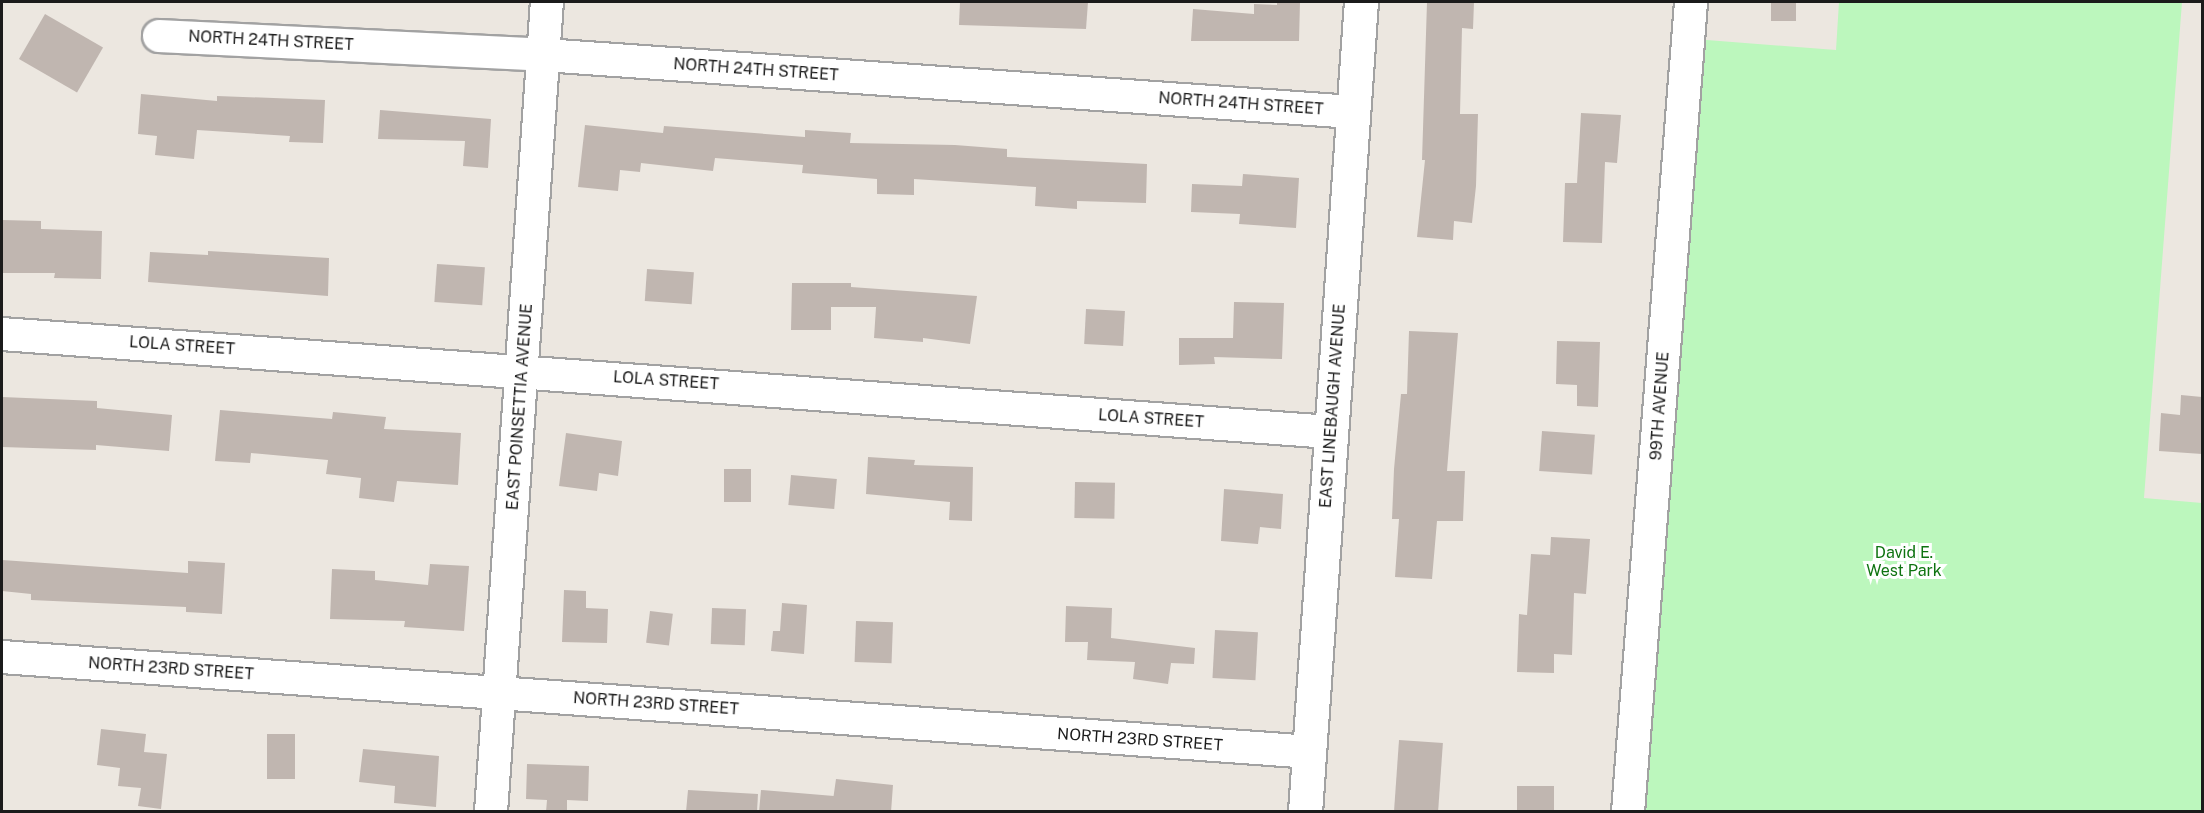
<!DOCTYPE html>
<style>
body{margin:0}
#map{position:relative;width:2204px;height:813px;overflow:hidden;background:#ece7e0;font-family:"Public Sans",sans-serif}
div>[style]{position:absolute}
.park>*{inset:0;background:#bcf7bd}
.building>*{inset:0;background:#c0b6b0;transform-origin:0 0}
.roads{filter:drop-shadow(2px 0 #a2a2a2) drop-shadow(-2px 0 #a2a2a2) drop-shadow(0 2px #a2a2a2) drop-shadow(0 -2px #a2a2a2)}
.minor>*{height:32px;margin:-16px;padding:0 16px;transform-origin:16px;border-radius:16px;background:#fff}
.tertiary>*{height:33px;margin:-16.5px;padding:0 16.5px;transform-origin:16.5px;border-radius:16.5px;background:#fff}
span{translate:-50% -50%;white-space:nowrap;text-align:center;line-height:1.15;-webkit-text-stroke:6px #fff;paint-order:stroke}
.street-label{font-size:16px;color:#1b1b1b}
.park-label{font-size:16px;color:#0e7310}
.frame{position:absolute;inset:0;border:3px solid #1b1b1b;pointer-events:none}
</style>
<div id="map">
<div class="park">
<i style="clip-path:polygon(1839px 2px,2182px 2px,2144px 498px,2202px 503px,2202px 811px,1635px 812px,1694px 39px,1836px 50px)"></i>
</div>
<div class="building">
<i style="clip-path:polygon(960px 2px,1088px 2px,1086px 29px,959px 25px)"></i>
<i style="clip-path:polygon(1277px 2px,1300px 2px,1299px 41px,1191px 41px,1193px 9px,1254px 14px,1254px 4px,1277px 5px)"></i>
<i style="clip-path:polygon(1427px 2px,1474px 2px,1473px 29px,1462px 28px,1460px 114px,1478px 114px,1476px 186px,1472px 223px,1454px 221px,1453px 240px,1417px 237px,1425px 160px,1422px 160px)"></i>
<i style="left:1771px;top:2px;width:25px;height:19px"></i>
<i style="left:45px;top:14px;width:67px;height:52px;rotate:30deg"></i>
<i style="clip-path:polygon(141px 94px,217px 101px,217px 96px,325px 100px,323px 143px,289px 142px,290px 136px,197px 130px,194px 159px,155px 155px,157px 136px,138px 134px)"></i>
<i style="clip-path:polygon(380px 110px,491px 119px,488px 168px,463px 166px,465px 141px,378px 139px)"></i>
<i style="clip-path:polygon(1581px 113px,1621px 115px,1617px 163px,1605px 162px,1602px 243px,1563px 242px,1565px 183px,1577px 183px)"></i>
<i style="clip-path:polygon(585px 125px,663px 133px,664px 126px,805px 137px,805px 130px,851px 133px,850px 143px,955px 145px,1007px 149px,1007px 157px,1147px 164px,1146px 203px,1077px 201px,1077px 209px,1035px 206px,1036px 187px,914px 179px,914px 195px,877px 194px,877px 179px,802px 173px,803px 165px,715px 158px,713px 171px,641px 163px,640px 172px,620px 170px,618px 191px,578px 187px)"></i>
<i style="clip-path:polygon(1243px 174px,1299px 178px,1296px 228px,1239px 224px,1240px 214px,1191px 212px,1192px 184px,1242px 186px)"></i>
<i style="clip-path:polygon(2px 220px,41px 221px,41px 229px,102px 231px,101px 279px,54px 278px,55px 273px,3px 273px)"></i>
<i style="clip-path:polygon(208px 251px,329px 258px,328px 296px,148px 282px,150px 252px,208px 255px)"></i>
<i style="left:437px;top:264px;width:48px;height:38px;rotate:4deg"></i>
<i style="left:647px;top:269px;width:47px;height:32px;rotate:4deg"></i>
<i style="clip-path:polygon(792px 283px,851px 283px,851px 287px,977px 296px,970px 344px,923px 338px,923px 342px,874px 338px,876px 307px,831px 307px,831px 330px,791px 330px)"></i>
<i style="clip-path:polygon(1234px 302px,1284px 303px,1282px 359px,1214px 357px,1215px 364px,1179px 365px,1179px 338px,1233px 338px)"></i>
<i style="left:1086px;top:309px;width:39px;height:35px;rotate:3deg"></i>
<i style="clip-path:polygon(1409px 331px,1458px 333px,1447px 471px,1465px 471px,1463px 521px,1437px 521px,1432px 579px,1395px 577px,1399px 519px,1392px 519px,1394px 469px,1401px 394px,1407px 394px)"></i>
<i style="clip-path:polygon(1557px 341px,1600px 342px,1598px 407px,1577px 406px,1577px 385px,1556px 384px)"></i>
<i style="clip-path:polygon(2181px 395px,2202px 397px,2202px 454px,2159px 451px,2161px 413px,2180px 415px)"></i>
<i style="clip-path:polygon(2px 397px,97px 401px,97px 408px,172px 415px,169px 451px,96px 445px,96px 450px,2px 447px)"></i>
<i style="clip-path:polygon(220px 410px,332px 419px,333px 412px,386px 417px,384px 429px,461px 433px,458px 485px,397px 481px,394px 502px,359px 498px,361px 478px,326px 474px,328px 460px,251px 453px,250px 463px,215px 461px)"></i>
<i style="left:1542px;top:431px;width:53px;height:40px;rotate:4deg"></i>
<i style="clip-path:polygon(566px 433px,622px 441px,618px 476px,599px 473px,597px 491px,559px 486px)"></i>
<i style="clip-path:polygon(868px 457px,915px 460px,914px 465px,973px 467px,972px 521px,949px 520px,950px 502px,866px 494px)"></i>
<i style="left:724px;top:469px;width:27px;height:33px"></i>
<i style="left:791px;top:475px;width:46px;height:30px;rotate:5deg"></i>
<i style="left:1075px;top:482px;width:40px;height:36px;rotate:1deg"></i>
<i style="clip-path:polygon(1224px 489px,1283px 494px,1281px 529px,1260px 527px,1258px 544px,1221px 541px)"></i>
<i style="clip-path:polygon(1551px 537px,1590px 539px,1586px 594px,1574px 593px,1572px 655px,1554px 654px,1554px 673px,1517px 672px,1519px 614px,1527px 615px,1531px 554px,1550px 555px)"></i>
<i style="clip-path:polygon(2px 560px,188px 573px,188px 561px,225px 563px,222px 614px,186px 612px,186px 607px,31px 600px,31px 594px,2px 591px)"></i>
<i style="clip-path:polygon(430px 564px,469px 566px,464px 631px,404px 627px,405px 621px,330px 619px,332px 569px,375px 571px,375px 580px,428px 585px)"></i>
<i style="clip-path:polygon(564px 590px,586px 591px,586px 608px,608px 609px,607px 643px,562px 642px)"></i>
<i style="clip-path:polygon(782px 603px,807px 605px,804px 654px,771px 651px,773px 631px,780px 631px)"></i>
<i style="clip-path:polygon(1066px 606px,1112px 608px,1111px 638px,1195px 648px,1194px 664px,1171px 663px,1168px 684px,1133px 679px,1135px 662px,1087px 660px,1088px 642px,1065px 642px)"></i>
<i style="left:712px;top:608px;width:34px;height:36px;rotate:2deg"></i>
<i style="left:650px;top:611px;width:23px;height:32px;rotate:7deg"></i>
<i style="left:856px;top:621px;width:37px;height:41px;rotate:2deg"></i>
<i style="left:1215px;top:630px;width:43px;height:48px;rotate:3deg"></i>
<i style="clip-path:polygon(101px 729px,146px 734px,144px 752px,167px 754px,161px 809px,138px 806px,141px 788px,118px 786px,120px 768px,97px 765px)"></i>
<i style="left:267px;top:734px;width:28px;height:45px"></i>
<i style="left:1399px;top:740px;width:44px;height:72px;rotate:4deg"></i>
<i style="clip-path:polygon(363px 749px,439px 756px,436px 807px,394px 803px,395px 786px,359px 782px)"></i>
<i style="clip-path:polygon(527px 764px,589px 766px,588px 801px,567px 800px,567px 812px,546px 812px,547px 800px,526px 799px)"></i>
<i style="clip-path:polygon(836px 779px,893px 785px,891px 812px,759px 812px,761px 790px,834px 796px,833px 800px)"></i>
<i style="left:1554px;top:786px;width:26px;height:37px;rotate:90deg"></i>
<i style="clip-path:polygon(688px 790px,758px 794px,757px 812px,686px 812px)"></i>
</div>
<div class="roads">
<div class="minor">
<i style="left:159px;top:36px;width:385px;rotate:2.8deg"></i>
<i style="left:544px;top:55px;width:811px;rotate:4.03deg"></i>
<i style="left:2px;top:334px;width:1333px;rotate:4.22deg"></i>
<i style="left:2px;top:657px;width:1311px;rotate:4.15deg"></i>
<i style="left:491px;top:812px;width:812px;rotate:-86.05deg"></i>
<i style="left:1628px;top:812px;width:812px;rotate:-85.55deg"></i>
</div>
<div class="tertiary">
<i style="left:1305px;top:812px;width:812px;rotate:-86.05deg"></i>
</div>
</div>
<div class="street-label">
<span style="left:271px;top:41px;rotate:3deg">NORTH 24TH STREET</span>
<span style="left:756px;top:70px;rotate:4deg">NORTH 24TH STREET</span>
<span style="left:1241px;top:104px;rotate:4deg">NORTH 24TH STREET</span>
<span style="left:182px;top:346px;rotate:4deg">LOLA STREET</span>
<span style="left:666px;top:381px;rotate:4deg">LOLA STREET</span>
<span style="left:1333px;top:406px;rotate:-86deg">EAST LINEBAUGH AVENUE</span>
<span style="left:1660px;top:406px;rotate:-86deg">99TH AVENUE</span>
<span style="left:520px;top:407px;rotate:-86deg">EAST POINSETTIA AVENUE</span>
<span style="left:1151px;top:419px;rotate:4deg">LOLA STREET</span>
<span style="left:171px;top:669px;rotate:4deg">NORTH 23RD STREET</span>
<span style="left:656px;top:704px;rotate:4deg">NORTH 23RD STREET</span>
<span style="left:1140px;top:740px;rotate:4deg">NORTH 23RD STREET</span>
</div>
<div class="park-label">
<span style="left:1904px;top:562px">David E.<br>West Park</span>
</div>
<div class="frame"></div>
</div>
